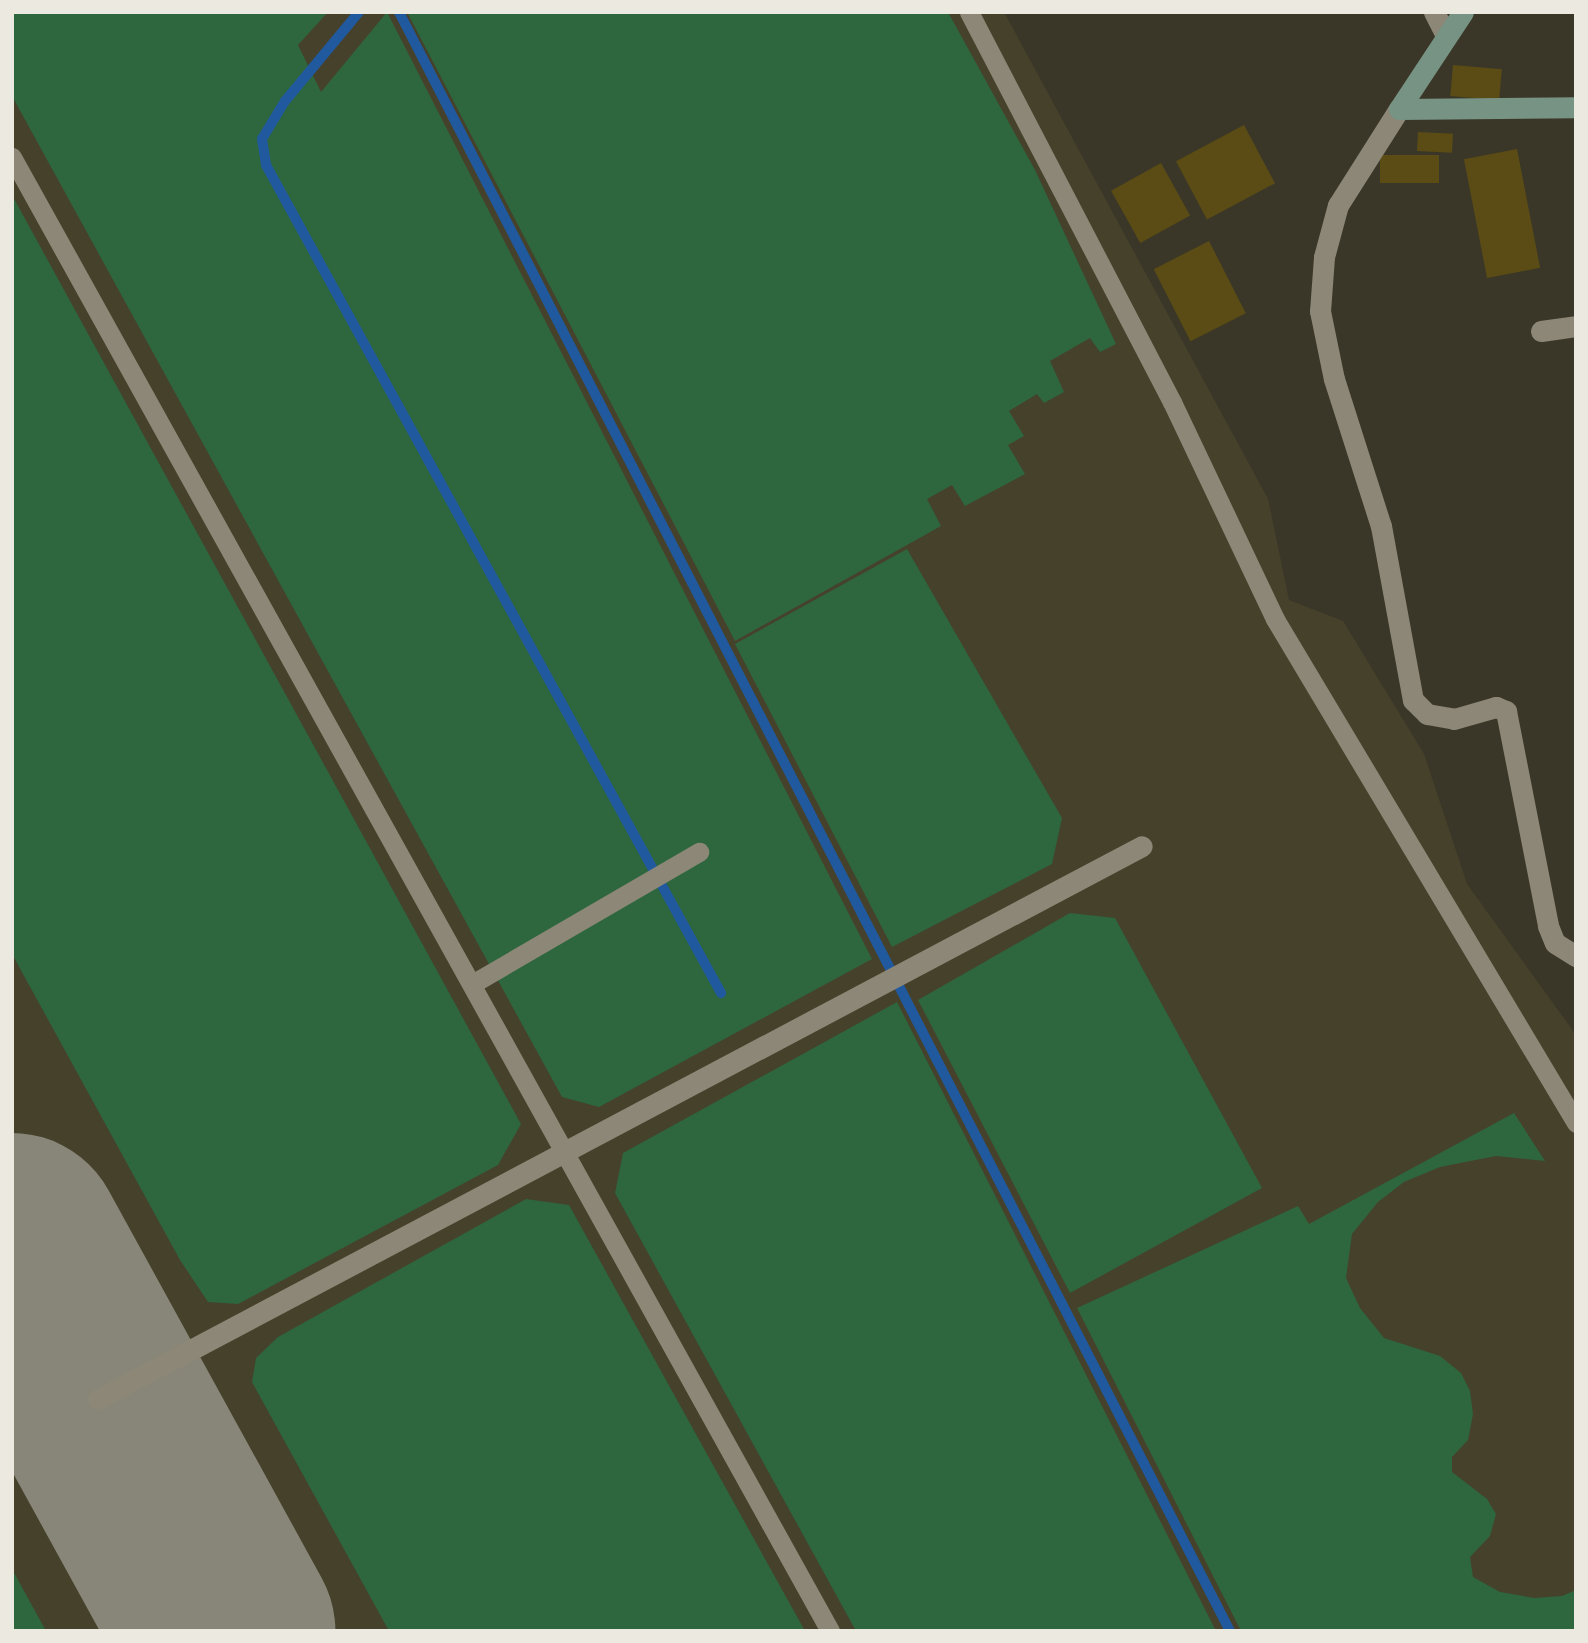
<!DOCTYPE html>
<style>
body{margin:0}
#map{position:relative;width:1588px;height:1643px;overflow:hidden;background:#3b3728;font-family:Mulish,sans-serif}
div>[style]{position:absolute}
.built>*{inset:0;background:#46412b}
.green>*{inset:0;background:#2e663e}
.stream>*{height:10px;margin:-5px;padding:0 5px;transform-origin:5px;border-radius:5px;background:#21599e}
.runway>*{height:220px;margin:-110px;padding:0 110px;transform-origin:110px;border-radius:110px;background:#888678}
.building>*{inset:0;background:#5a4c14;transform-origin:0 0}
.lane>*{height:19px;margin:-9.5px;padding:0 9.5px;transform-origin:9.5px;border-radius:9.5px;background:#8c8776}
.street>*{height:21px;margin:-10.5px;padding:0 10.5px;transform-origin:10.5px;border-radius:10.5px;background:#8c8776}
.secondary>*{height:21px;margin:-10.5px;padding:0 10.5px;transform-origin:10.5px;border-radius:10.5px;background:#779384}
span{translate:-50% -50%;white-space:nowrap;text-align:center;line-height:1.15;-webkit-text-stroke:6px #3b3728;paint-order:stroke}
.frame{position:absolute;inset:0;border:14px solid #eceae0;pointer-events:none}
</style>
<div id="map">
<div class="built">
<i style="clip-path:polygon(12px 12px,1004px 12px,1268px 499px,1289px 600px,1343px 621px,1424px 754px,1467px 884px,1576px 1035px,1576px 1631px,12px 1631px)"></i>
</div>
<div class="green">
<i style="clip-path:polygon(12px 12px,328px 12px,298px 45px,321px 92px,387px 12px,872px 959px,599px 1107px,562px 1097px,12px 96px)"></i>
<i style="clip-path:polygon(407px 12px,948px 12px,1035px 170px,1116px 344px,1100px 352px,1090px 338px,1050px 361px,1064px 392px,1044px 403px,1037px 394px,1009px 411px,1024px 436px,1008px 445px,1025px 474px,965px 506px,952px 485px,927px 499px,941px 526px,735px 641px)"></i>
<i style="clip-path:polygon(12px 195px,521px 1124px,498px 1165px,238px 1304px,208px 1302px,180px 1260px,12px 954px)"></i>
<i style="clip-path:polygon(907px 549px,1062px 818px,1052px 864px,892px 947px,735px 644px)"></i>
<i style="clip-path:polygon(1070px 913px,1115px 918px,1262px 1188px,1070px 1293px,918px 1000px)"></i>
<i style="clip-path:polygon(897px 1002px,1216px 1631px,856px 1631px,615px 1193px,623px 1153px)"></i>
<i style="clip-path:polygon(1514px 1113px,1545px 1161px,1496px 1156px,1440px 1167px,1404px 1182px,1378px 1202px,1352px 1234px,1346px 1278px,1360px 1308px,1384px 1338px,1440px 1356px,1461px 1373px,1470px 1391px,1473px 1414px,1468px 1440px,1452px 1457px,1452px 1472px,1487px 1499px,1496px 1514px,1490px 1536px,1470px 1557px,1473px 1577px,1500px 1592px,1534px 1598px,1562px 1596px,1576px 1590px,1576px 1631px,1241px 1631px,1077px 1308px,1298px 1206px,1309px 1224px)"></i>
<i style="clip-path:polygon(526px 1199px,569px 1205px,805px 1631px,389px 1631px,252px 1382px,256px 1358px,278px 1337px)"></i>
<i style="clip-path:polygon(12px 1569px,46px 1631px,12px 1631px)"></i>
</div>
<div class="stream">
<i style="left:359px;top:12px;width:116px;rotate:129.7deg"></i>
<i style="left:285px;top:101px;width:44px;rotate:121.2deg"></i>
<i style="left:262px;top:139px;width:26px;rotate:81deg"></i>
<i style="left:266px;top:165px;width:945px;rotate:61.21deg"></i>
<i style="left:399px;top:12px;width:1820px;rotate:62.83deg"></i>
</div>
<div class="runway">
<i style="left:12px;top:1243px;width:443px;rotate:61.2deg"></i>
</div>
<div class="building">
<i style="left:1453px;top:65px;width:49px;height:31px;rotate:5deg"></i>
<i style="left:1244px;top:125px;width:66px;height:77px;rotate:62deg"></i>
<i style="left:1418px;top:132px;width:35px;height:19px;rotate:3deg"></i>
<i style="left:1517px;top:149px;width:121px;height:54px;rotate:79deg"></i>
<i style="left:1380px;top:155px;width:59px;height:28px"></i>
<i style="left:1161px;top:163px;width:60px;height:57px;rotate:61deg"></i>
<i style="left:1209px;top:241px;width:81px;height:62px;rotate:63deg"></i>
</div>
<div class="lane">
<i style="left:969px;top:12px;width:440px;rotate:62.5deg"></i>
<i style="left:1172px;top:402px;width:240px;rotate:64.6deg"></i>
<i style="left:1275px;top:619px;width:587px;rotate:59.15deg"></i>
<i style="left:12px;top:157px;width:1686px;rotate:60.97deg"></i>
<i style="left:472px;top:984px;width:263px;rotate:-30.2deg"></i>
</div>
<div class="street">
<i style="left:1434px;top:12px;width:25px;rotate:63deg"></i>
<i style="left:1399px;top:109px;width:114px;rotate:122.4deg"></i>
<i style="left:1338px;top:205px;width:54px;rotate:105.1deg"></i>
<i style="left:1324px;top:257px;width:54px;rotate:94.2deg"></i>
<i style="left:1320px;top:311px;width:69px;rotate:78.4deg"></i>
<i style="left:1334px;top:379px;width:154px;rotate:72.3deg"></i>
<i style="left:1381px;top:526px;width:177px;rotate:79.6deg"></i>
<i style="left:1413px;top:700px;width:20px;rotate:45deg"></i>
<i style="left:1427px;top:714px;width:27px;rotate:10deg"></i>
<i style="left:1454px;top:719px;width:44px;rotate:-15.9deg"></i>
<i style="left:1496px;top:707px;width:11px;rotate:22deg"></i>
<i style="left:1506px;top:711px;width:219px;rotate:78.9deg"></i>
<i style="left:1548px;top:926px;width:18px;rotate:68deg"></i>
<i style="left:1555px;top:943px;width:25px;rotate:32deg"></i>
<i style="left:1541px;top:331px;width:35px;rotate:-8deg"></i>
<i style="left:98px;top:1399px;width:1181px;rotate:-27.91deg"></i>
</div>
<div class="secondary">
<i style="left:1399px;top:109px;width:177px;rotate:-0.6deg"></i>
<i style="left:1399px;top:109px;width:116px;rotate:-56.6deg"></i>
</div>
<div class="frame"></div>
</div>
